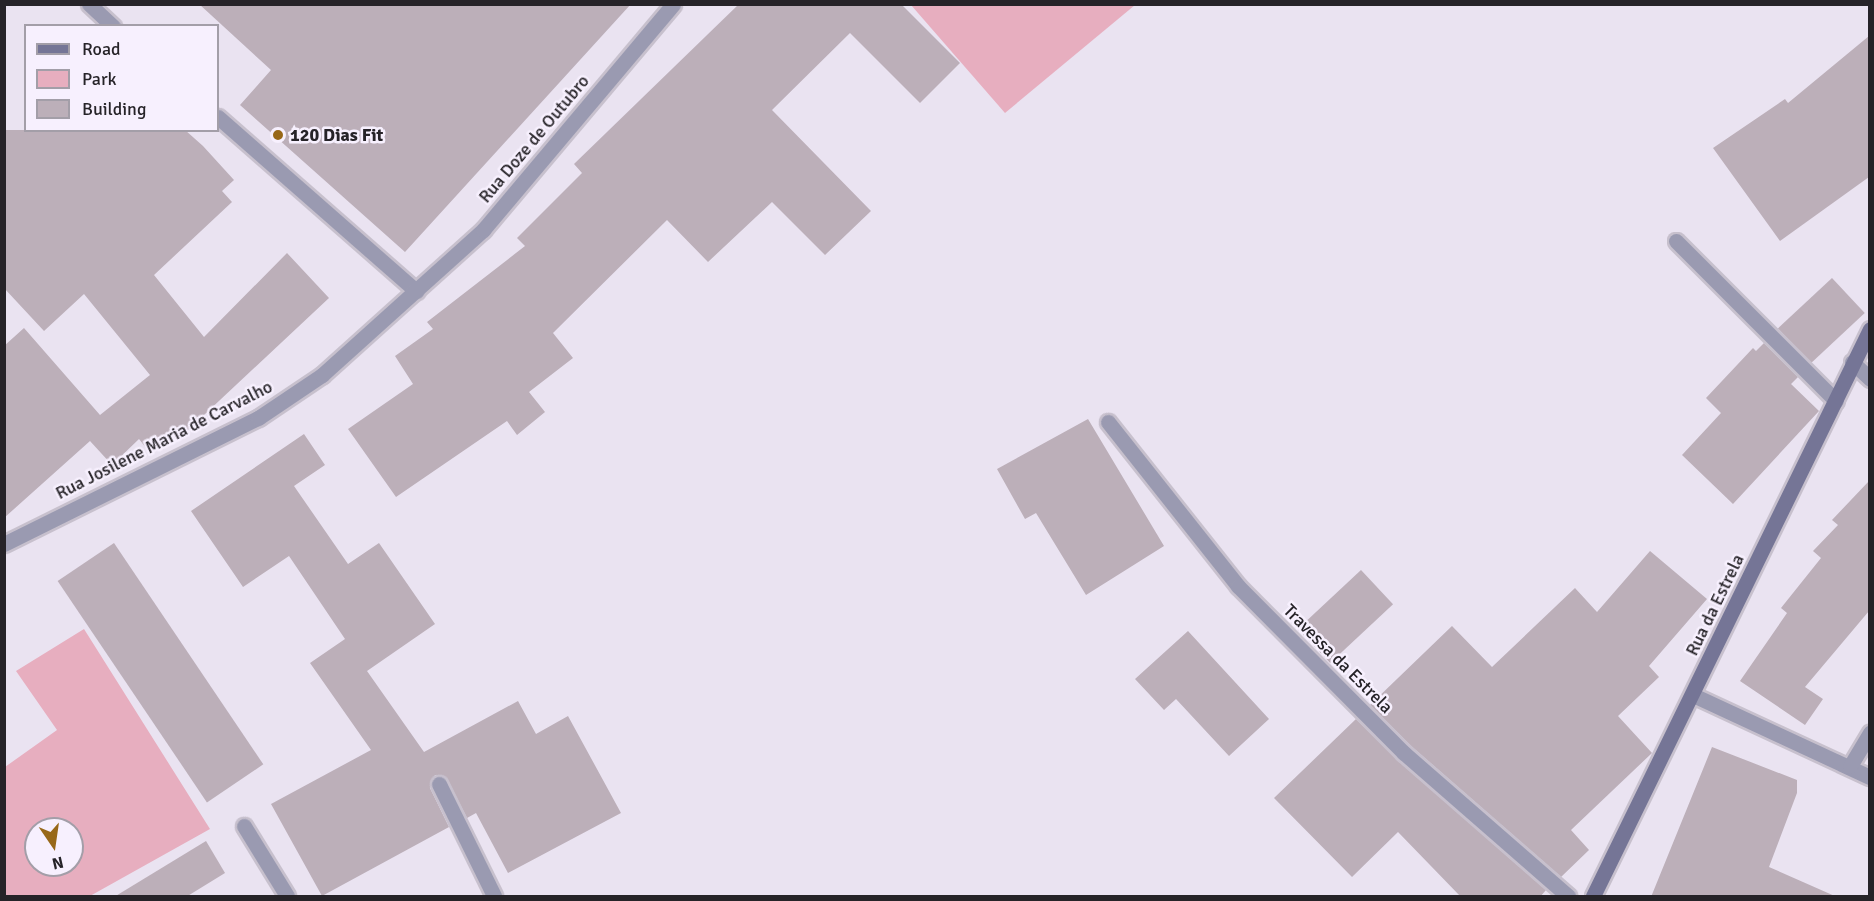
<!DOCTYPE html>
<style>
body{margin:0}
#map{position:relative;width:1874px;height:901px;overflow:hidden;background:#eae3f1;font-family:Signika,sans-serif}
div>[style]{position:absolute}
.green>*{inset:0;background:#e7aebf}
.building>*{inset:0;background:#bcafb9;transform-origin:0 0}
.roads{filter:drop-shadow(2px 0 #c7c0cd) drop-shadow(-2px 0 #c7c0cd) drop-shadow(0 2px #c7c0cd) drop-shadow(0 -2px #c7c0cd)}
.street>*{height:15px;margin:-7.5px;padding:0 7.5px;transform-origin:7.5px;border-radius:7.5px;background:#9a9ab1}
.secondary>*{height:15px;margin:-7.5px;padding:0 7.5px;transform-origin:7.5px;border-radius:7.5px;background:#757596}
.dots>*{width:16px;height:16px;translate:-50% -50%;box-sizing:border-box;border:3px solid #f7f0fe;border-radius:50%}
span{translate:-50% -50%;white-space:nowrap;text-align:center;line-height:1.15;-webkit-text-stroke:5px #f7f0fe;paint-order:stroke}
.poi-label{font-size:18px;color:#262328;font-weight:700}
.left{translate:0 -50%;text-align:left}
.street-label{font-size:18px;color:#262328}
.frame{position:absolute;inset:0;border:6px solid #262328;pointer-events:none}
.legend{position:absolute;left:24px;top:24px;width:195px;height:108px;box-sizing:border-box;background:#f7f0fe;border:2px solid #a39ea8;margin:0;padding:8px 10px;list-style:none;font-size:18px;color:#262328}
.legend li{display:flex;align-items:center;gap:12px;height:30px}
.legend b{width:30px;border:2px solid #a39ea8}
.north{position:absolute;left:24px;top:817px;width:60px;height:60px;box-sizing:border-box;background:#f7f0fe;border:2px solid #a39ea8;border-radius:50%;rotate:167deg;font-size:16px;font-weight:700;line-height:24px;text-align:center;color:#262328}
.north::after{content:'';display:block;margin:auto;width:21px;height:27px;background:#986819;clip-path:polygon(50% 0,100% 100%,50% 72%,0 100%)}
</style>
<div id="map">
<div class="green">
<i style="clip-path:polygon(911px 5px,1135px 5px,1005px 113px)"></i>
<i style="clip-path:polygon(evenodd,84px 629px,210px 829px,90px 896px,5px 896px,5px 767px,57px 730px,16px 671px,84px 629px,36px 829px,72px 829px,72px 865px,36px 865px,36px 829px)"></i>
</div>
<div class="building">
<i style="clip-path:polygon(199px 4px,631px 4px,405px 252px,240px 105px,271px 70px)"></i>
<i style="clip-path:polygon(739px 4px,901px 4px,960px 63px,920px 103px,850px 33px,772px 110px,871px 211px,825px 255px,772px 202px,708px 262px,667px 220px,553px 333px,573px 358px,529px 392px,545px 412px,517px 435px,507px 421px,396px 497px,348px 429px,413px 384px,395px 356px,433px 329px,427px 322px,525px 246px,517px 238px,582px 173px,574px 164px)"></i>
<i style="clip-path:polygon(1869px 36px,1869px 177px,1780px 241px,1713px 148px,1785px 99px,1788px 103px)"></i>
<i style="clip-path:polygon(4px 130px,185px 130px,203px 146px,234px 180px,222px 191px,232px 202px,154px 275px,204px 337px,287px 253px,329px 298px,188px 430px,150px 453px,139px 439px,112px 465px,90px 441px,4px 518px,4px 346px,24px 328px,100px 415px,150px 375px,84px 294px,44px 331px,4px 288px)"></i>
<i style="left:1832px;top:278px;width:48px;height:74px;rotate:47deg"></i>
<i style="clip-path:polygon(1764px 343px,1798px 377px,1791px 384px,1819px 411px,1733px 504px,1682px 455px,1721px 413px,1706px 398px,1753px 348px,1756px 351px)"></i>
<i style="clip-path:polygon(1088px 419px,1164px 546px,1086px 595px,1036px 513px,1025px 519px,997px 469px)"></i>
<i style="clip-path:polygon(304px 434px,325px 465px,294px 486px,348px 564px,379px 543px,435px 624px,367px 671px,424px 752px,518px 701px,536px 734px,568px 716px,621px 813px,508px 873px,476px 813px,467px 818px,447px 779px,435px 775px,430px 788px,449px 827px,322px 896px,271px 804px,371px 750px,310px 663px,345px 639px,289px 556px,243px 587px,191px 511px)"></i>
<i style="clip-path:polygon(1869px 481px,1869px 611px,1805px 687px,1823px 699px,1805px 725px,1740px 681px,1787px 613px,1781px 608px,1821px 558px,1813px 551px,1838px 525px,1832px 520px)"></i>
<i style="left:114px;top:543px;width:267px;height:68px;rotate:56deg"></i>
<i style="clip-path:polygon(1650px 551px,1707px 599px,1649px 666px,1659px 677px,1618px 716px,1652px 753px,1571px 830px,1589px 850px,1561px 877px,1411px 746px,1370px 705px,1452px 626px,1492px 667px,1575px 588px,1597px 612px)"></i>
<i style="left:1361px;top:570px;width:47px;height:86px;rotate:47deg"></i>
<i style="clip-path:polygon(1188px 631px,1269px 719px,1229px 756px,1176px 699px,1164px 710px,1135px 679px)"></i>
<i style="clip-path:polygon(1356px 719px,1398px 760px,1546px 890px,1540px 897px,1461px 897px,1398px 832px,1352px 877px,1274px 798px)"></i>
<i style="clip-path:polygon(1712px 747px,1797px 780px,1797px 793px,1769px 867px,1837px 897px,1651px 897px)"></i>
<i style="clip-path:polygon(206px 841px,225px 873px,186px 897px,114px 897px)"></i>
</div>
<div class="roads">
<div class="street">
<i style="left:89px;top:4px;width:33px;rotate:43deg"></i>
<i style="left:218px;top:117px;width:264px;rotate:41.3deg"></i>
<i style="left:1676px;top:241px;width:226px;rotate:45deg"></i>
<i style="left:1852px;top:362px;width:25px;rotate:43deg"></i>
<i style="left:1108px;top:422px;width:209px;rotate:51.6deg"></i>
<i style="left:1238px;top:586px;width:235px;rotate:45.2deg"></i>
<i style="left:1404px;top:753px;width:218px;rotate:41.1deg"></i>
<i style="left:4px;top:544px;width:284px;rotate:-26.4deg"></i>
<i style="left:258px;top:418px;width:77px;rotate:-33.9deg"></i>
<i style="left:322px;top:375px;width:217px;rotate:-42deg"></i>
<i style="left:483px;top:230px;width:295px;rotate:-49.9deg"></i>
<i style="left:1693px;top:695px;width:195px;rotate:24.9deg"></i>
<i style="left:1850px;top:766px;width:39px;rotate:-59deg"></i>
<i style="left:439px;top:784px;width:125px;rotate:63.8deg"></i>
<i style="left:244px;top:826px;width:82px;rotate:58.4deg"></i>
</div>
<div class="secondary">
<i style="left:1593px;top:896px;width:631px;rotate:-63.96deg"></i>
</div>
</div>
<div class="dots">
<i style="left:278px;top:135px;background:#986819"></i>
</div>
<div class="poi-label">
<span class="left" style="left:290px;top:135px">120 Dias Fit</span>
</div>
<div class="street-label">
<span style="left:534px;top:139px;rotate:-50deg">Rua Doze de Outubro</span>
<span style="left:164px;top:440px;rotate:-27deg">Rua Josilene Maria de Carvalho</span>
<span style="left:1715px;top:605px;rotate:-64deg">Rua da Estrela</span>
<span style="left:1338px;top:659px;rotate:45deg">Travessa da Estrela</span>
</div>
<div class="frame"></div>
<ul class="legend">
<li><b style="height:8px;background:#757596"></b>Road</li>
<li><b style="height:16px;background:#e7aebf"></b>Park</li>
<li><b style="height:16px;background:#bcafb9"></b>Building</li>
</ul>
<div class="north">N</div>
</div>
